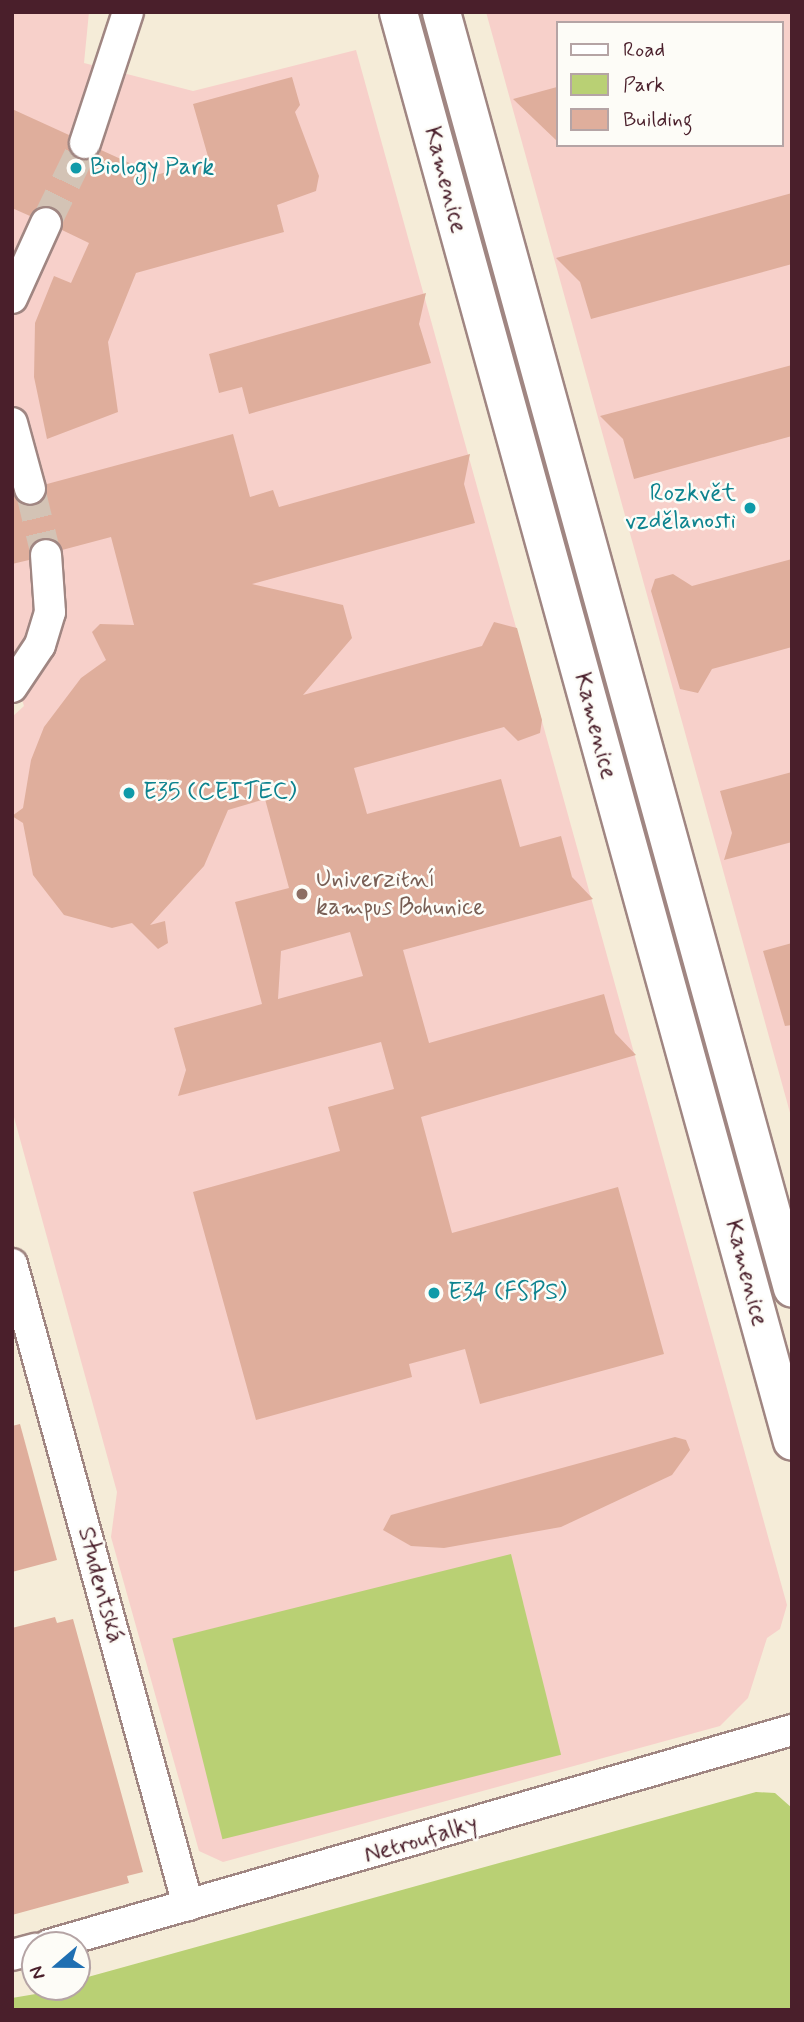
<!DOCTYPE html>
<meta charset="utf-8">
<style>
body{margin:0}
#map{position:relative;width:804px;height:2022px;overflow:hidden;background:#f5ecd8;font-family:Mynerve,sans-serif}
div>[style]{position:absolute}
.built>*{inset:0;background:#f7d0ca}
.green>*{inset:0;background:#b9d074;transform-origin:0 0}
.building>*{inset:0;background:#dfae9c}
.minor-tunnel>*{height:30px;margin-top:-15px;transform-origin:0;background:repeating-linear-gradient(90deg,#d3c3b5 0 30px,transparent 0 45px)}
.roads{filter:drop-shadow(2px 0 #a08682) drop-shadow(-2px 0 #a08682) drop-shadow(0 2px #a08682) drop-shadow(0 -2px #a08682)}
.minor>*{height:30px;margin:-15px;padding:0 15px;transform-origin:15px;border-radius:15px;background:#fff}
.tertiary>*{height:37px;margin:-18.5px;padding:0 18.5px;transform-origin:18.5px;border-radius:18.5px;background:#fff}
.dots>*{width:19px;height:19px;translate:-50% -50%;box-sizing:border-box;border:4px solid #fdfcf7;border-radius:50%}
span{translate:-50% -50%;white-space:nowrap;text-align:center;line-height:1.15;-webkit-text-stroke:5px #fdfcf7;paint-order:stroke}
.culture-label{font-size:24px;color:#0d838f}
.left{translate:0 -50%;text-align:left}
.right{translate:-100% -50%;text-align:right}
.street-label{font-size:24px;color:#4a1f2b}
.education-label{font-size:24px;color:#785e54}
.frame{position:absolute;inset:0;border:14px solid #4a1f2b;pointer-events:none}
.legend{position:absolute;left:556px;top:21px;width:228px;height:126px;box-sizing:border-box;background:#fdfcf7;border:2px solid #b5a4a5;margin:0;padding:9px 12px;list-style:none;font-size:21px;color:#4a1f2b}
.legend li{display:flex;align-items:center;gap:14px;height:35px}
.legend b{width:35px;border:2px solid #b5a4a5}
.north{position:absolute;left:21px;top:1931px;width:70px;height:70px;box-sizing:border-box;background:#fdfcf7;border:2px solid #b5a4a5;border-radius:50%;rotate:250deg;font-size:19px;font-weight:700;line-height:28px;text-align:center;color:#4a1f2b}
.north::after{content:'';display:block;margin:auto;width:24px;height:32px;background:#1f6fb2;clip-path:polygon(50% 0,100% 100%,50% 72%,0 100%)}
</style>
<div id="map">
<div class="built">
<i style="clip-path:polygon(12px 12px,89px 12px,84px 63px,193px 91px,356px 50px,787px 1605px,780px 1629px,767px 1638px,748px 1698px,720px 1726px,223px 1862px,199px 1851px,111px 1537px,117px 1492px,12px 1110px,12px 717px,24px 706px,12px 667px)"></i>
<i style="clip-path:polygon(evenodd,486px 12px,792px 12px,792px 1120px,486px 12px,557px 23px,781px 23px,781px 145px,557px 145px,557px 23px)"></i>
</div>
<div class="green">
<i style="left:511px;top:1554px;width:207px;height:349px;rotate:76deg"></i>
<i style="clip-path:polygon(756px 1792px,775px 1793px,792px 1808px,792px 2010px,12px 2010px,12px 1998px,77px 1987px,77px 1980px)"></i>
</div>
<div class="building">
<i style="clip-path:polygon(292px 77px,300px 105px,295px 112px,319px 176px,316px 191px,277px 205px,284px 232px,136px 273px,108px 342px,118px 412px,47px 439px,34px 377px,35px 323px,54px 276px,71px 283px,89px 243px,62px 230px,54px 207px,44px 206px,30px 216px,12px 208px,12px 109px,69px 135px,68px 147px,79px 159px,101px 150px,156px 175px,209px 160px,193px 104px)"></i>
<i style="clip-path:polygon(557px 87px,557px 141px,513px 99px)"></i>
<i style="clip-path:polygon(792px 193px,792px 264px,591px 319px,580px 282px,556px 258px)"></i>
<i style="clip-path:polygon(426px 293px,419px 324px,431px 363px,249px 414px,242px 387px,219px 393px,209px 354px)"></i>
<i style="clip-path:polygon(792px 365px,792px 436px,634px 479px,623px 439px,600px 416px)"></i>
<i style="clip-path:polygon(evenodd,233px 434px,250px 497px,273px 490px,279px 507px,470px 454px,464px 484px,475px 523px,252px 584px,343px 605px,352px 638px,303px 695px,482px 646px,494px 622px,517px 628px,542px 720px,540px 733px,518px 741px,504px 727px,354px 768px,367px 814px,501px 779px,520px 847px,561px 836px,572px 877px,593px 899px,403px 950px,429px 1043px,604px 994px,615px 1033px,636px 1055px,421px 1117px,452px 1233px,618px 1187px,664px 1354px,480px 1404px,465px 1349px,409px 1364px,412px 1377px,256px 1420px,193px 1192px,340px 1151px,328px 1107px,394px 1089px,381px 1042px,178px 1096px,186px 1070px,174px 1028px,262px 1004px,235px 902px,289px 888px,265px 799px,228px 810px,204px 866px,150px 925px,165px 921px,168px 943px,158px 949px,132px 923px,112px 928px,64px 915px,33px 875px,23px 823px,12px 816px,23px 808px,31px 760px,44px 727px,81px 678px,106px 660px,92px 632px,100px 624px,134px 625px,111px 537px,62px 550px,44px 538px,31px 547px,29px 560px,12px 564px,12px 494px,34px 506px,43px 501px,47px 484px,233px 434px,350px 932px,363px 976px,278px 999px,281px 951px,350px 932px)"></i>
<i style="clip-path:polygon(792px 559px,792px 647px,712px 669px,698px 693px,680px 689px,651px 591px,655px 579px,673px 574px,692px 586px)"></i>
<i style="clip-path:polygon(792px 772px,792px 842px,724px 860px,732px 833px,720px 791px)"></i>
<i style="clip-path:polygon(792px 943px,792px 1025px,785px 1026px,763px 951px)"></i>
<i style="clip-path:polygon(20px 1424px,57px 1560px,12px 1572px,12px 1426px)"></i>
<i style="clip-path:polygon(675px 1437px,686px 1440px,690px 1450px,672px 1475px,561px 1527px,444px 1548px,411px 1546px,383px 1530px,391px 1515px)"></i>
<i style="clip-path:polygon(55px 1617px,57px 1623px,73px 1619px,143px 1872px,127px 1876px,129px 1883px,12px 1915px,12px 1628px)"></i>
</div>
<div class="minor-tunnel">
<i style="left:46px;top:223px;width:89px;rotate:-64deg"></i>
<i style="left:30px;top:489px;width:68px;rotate:76.4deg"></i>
</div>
<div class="roads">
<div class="minor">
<i style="left:85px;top:143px;width:138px;rotate:-71.8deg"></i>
<i style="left:12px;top:298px;width:82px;rotate:-65.6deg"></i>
<i style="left:12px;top:423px;width:68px;rotate:74.7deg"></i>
<i style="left:12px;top:687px;width:50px;rotate:-56.3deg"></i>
<i style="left:40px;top:645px;width:34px;rotate:-73deg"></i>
<i style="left:50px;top:612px;width:57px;rotate:-94deg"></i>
<i style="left:12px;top:1264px;width:665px;rotate:74.65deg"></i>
<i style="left:49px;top:1945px;width:773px;rotate:-16.14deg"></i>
<i style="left:12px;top:1955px;width:24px;rotate:-15deg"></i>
</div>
<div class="tertiary">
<i style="left:398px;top:12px;width:1482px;rotate:74.59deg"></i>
<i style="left:441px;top:12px;width:1323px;rotate:74.62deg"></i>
</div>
</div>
<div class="dots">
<i style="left:76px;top:168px;background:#0f9aa8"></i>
<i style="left:750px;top:508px;background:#0f9aa8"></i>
<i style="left:129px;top:793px;background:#0f9aa8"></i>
<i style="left:302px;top:894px;background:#8d6e63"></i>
<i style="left:434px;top:1293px;background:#0f9aa8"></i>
</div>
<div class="culture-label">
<span class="left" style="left:90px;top:168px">Biology Park</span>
<span class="right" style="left:736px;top:508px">Rozkvět<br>vzdělanosti</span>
<span class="left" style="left:143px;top:793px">E35 (CEITEC)</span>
<span class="left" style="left:448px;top:1293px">E34 (FSPS)</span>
</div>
<div class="street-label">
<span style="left:445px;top:180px;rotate:75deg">Kamenice</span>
<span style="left:595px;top:726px;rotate:75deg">Kamenice</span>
<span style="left:746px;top:1273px;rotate:75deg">Kamenice</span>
<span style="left:100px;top:1585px;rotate:75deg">Studentská</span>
<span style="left:421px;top:1840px;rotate:-16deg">Netroufalky</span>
</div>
<div class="education-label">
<span class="left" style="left:316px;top:894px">Univerzitní<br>kampus Bohunice</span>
</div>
<div class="frame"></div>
<ul class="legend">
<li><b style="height:9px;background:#fff"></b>Road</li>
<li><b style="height:19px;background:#b9d074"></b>Park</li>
<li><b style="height:19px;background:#dfae9c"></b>Building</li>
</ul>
<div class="north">N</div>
</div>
